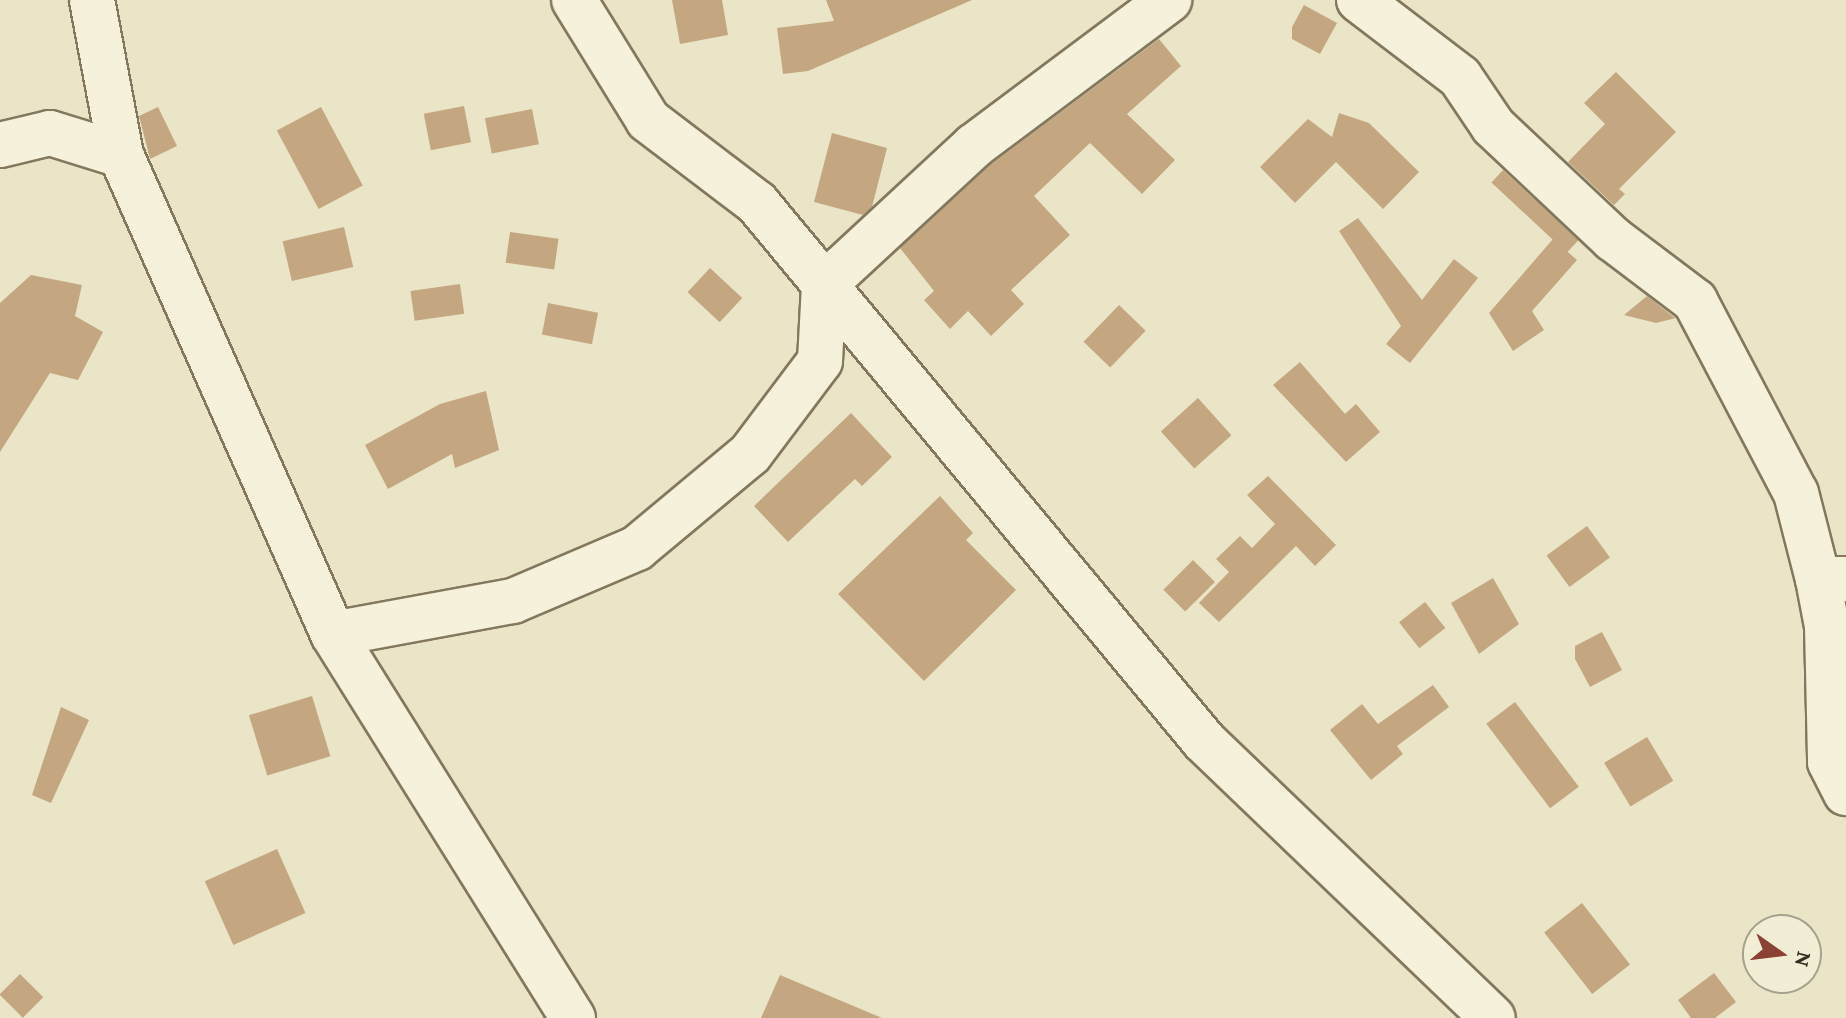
<!DOCTYPE html>
<style>
body{margin:0}
#map{position:relative;width:1846px;height:1018px;overflow:hidden;background:#eae5c7;font-family:"Crimson Pro",serif}
div>[style]{position:absolute}
.building>*{inset:0;background:#c4a781;transform-origin:0 0}
.roads{filter:drop-shadow(2px 0 #83785e) drop-shadow(-2px 0 #83785e) drop-shadow(0 2px #83785e) drop-shadow(0 -2px #83785e)}
.minor>*{height:44px;margin:-22px;padding:0 22px;transform-origin:22px;border-radius:22px;background:#f5f1da}
span{translate:-50% -50%;white-space:nowrap;text-align:center;line-height:1.15;-webkit-text-stroke:8px #f2eed6;paint-order:stroke}
.north{position:absolute;left:1742px;top:914px;width:80px;height:80px;box-sizing:border-box;background:#f2eed6;border:2px solid #a6a18d;border-radius:50%;rotate:104deg;font-size:22px;font-weight:700;line-height:32px;text-align:center;color:#352e20}
.north::after{content:'';display:block;margin:auto;width:28px;height:36px;background:#8c4135;clip-path:polygon(50% 0,100% 100%,50% 72%,0 100%)}
</style>
<div id="map">
<div class="building">
<i style="clip-path:polygon(672px 0,722px 0,728px 35px,680px 44px)"></i>
<i style="clip-path:polygon(826px 0,972px 0,808px 71px,783px 74px,777px 28px,834px 21px)"></i>
<i style="clip-path:polygon(1304px 5px,1337px 23px,1320px 54px,1292px 39px,1292px 27px)"></i>
<i style="clip-path:polygon(1159px 39px,1181px 66px,1127px 114px,1175px 160px,1142px 194px,1090px 143px,1034px 196px,1070px 235px,1011px 290px,1024px 304px,991px 336px,968px 311px,950px 329px,924px 300px,934px 291px,900px 248px,990px 165px)"></i>
<i style="clip-path:polygon(1616px 72px,1676px 132px,1619px 189px,1625px 194px,1614px 205px,1568px 162px,1605px 124px,1584px 103px)"></i>
<i style="left:464px;top:106px;width:37px;height:41px;rotate:79deg"></i>
<i style="clip-path:polygon(158px 107px,177px 146px,150px 159px,139px 116px)"></i>
<i style="left:321px;top:107px;width:89px;height:50px;rotate:62deg"></i>
<i style="left:532px;top:109px;width:36px;height:48px;rotate:79deg"></i>
<i style="clip-path:polygon(1339px 113px,1369px 123px,1419px 172px,1383px 209px,1336px 162px,1295px 203px,1260px 167px,1308px 119px,1332px 137px)"></i>
<i style="clip-path:polygon(832px 133px,887px 148px,872px 207px,863px 215px,814px 202px)"></i>
<i style="left:1503px;top:170px;width:103px;height:17px;rotate:43deg"></i>
<i style="clip-path:polygon(1358px 218px,1422px 300px,1454px 259px,1478px 278px,1410px 363px,1386px 344px,1401px 326px,1339px 231px)"></i>
<i style="left:344px;top:227px;width:41px;height:63px;rotate:77deg"></i>
<i style="left:510px;top:232px;width:49px;height:31px;rotate:8deg"></i>
<i style="clip-path:polygon(1553px 239px,1577px 260px,1532px 311px,1544px 330px,1513px 351px,1489px 313px)"></i>
<i style="left:710px;top:268px;width:44px;height:33px;rotate:43deg"></i>
<i style="clip-path:polygon(31px 275px,82px 285px,75px 316px,103px 332px,78px 380px,50px 373px,0 452px,0 303px)"></i>
<i style="left:460px;top:284px;width:30px;height:50px;rotate:82deg"></i>
<i style="clip-path:polygon(1647px 296px,1675px 318px,1676px 318px,1656px 323px,1624px 315px)"></i>
<i style="left:548px;top:303px;width:51px;height:32px;rotate:11deg"></i>
<i style="left:1119px;top:305px;width:37px;height:51px;rotate:44deg"></i>
<i style="clip-path:polygon(1300px 362px,1345px 414px,1356px 404px,1380px 432px,1346px 462px,1273px 385px)"></i>
<i style="clip-path:polygon(486px 391px,499px 450px,455px 468px,452px 454px,388px 489px,365px 445px,440px 404px)"></i>
<i style="left:1198px;top:398px;width:50px;height:50px;rotate:48deg"></i>
<i style="clip-path:polygon(851px 413px,892px 457px,862px 486px,855px 479px,788px 542px,754px 506px)"></i>
<i style="clip-path:polygon(1268px 476px,1336px 545px,1315px 566px,1296px 546px,1219px 622px,1199px 603px,1229px 572px,1216px 559px,1240px 536px,1252px 548px,1275px 524px,1247px 495px)"></i>
<i style="clip-path:polygon(940px 496px,973px 533px,966px 540px,1016px 590px,924px 681px,838px 594px)"></i>
<i style="left:1587px;top:526px;width:39px;height:50px;rotate:54deg"></i>
<i style="left:1193px;top:560px;width:31px;height:42px;rotate:45deg"></i>
<i style="clip-path:polygon(1493px 578px,1519px 624px,1479px 654px,1451px 603px)"></i>
<i style="left:1425px;top:602px;width:33px;height:33px;rotate:52deg"></i>
<i style="clip-path:polygon(1602px 632px,1622px 670px,1590px 687px,1575px 659px,1575px 646px)"></i>
<i style="clip-path:polygon(1433px 685px,1449px 707px,1397px 746px,1403px 754px,1371px 780px,1330px 730px,1362px 704px,1378px 724px)"></i>
<i style="left:312px;top:696px;width:63px;height:66px;rotate:73deg"></i>
<i style="left:1515px;top:702px;width:106px;height:36px;rotate:53deg"></i>
<i style="clip-path:polygon(61px 707px,89px 720px,51px 803px,32px 795px)"></i>
<i style="left:1647px;top:737px;width:51px;height:50px;rotate:59deg"></i>
<i style="left:277px;top:849px;width:70px;height:79px;rotate:66deg"></i>
<i style="left:1582px;top:903px;width:78px;height:48px;rotate:52deg"></i>
<i style="clip-path:polygon(1714px 973px,1736px 1002px,1715px 1018px,1691px 1018px,1678px 1000px)"></i>
<i style="left:20px;top:974px;width:33px;height:29px;rotate:45deg"></i>
<i style="clip-path:polygon(780px 975px,882px 1018px,761px 1018px)"></i>
</div>
<div class="roads">
<div class="minor">
<i style="left:92px;top:0;width:158px;rotate:79.4deg"></i>
<i style="left:121px;top:155px;width:524px;rotate:66.13deg"></i>
<i style="left:333px;top:634px;width:453px;rotate:58deg"></i>
<i style="left:574px;top:0;width:141px;rotate:58.3deg"></i>
<i style="left:648px;top:120px;width:137px;rotate:37.3deg"></i>
<i style="left:757px;top:203px;width:699px;rotate:50.28deg"></i>
<i style="left:1204px;top:741px;width:400px;rotate:43.8deg"></i>
<i style="left:1359px;top:0;width:127px;rotate:37.3deg"></i>
<i style="left:1460px;top:77px;width:59px;rotate:56deg"></i>
<i style="left:1493px;top:126px;width:165px;rotate:43.3deg"></i>
<i style="left:1613px;top:239px;width:103px;rotate:37.1deg"></i>
<i style="left:1695px;top:301px;width:217px;rotate:62.3deg"></i>
<i style="left:1796px;top:493px;width:89px;rotate:75.7deg"></i>
<i style="left:1818px;top:579px;width:28px"></i>
<i style="left:0;top:145px;width:51px;rotate:-13.5deg"></i>
<i style="left:50px;top:133px;width:74px;rotate:17.2deg"></i>
<i style="left:1818px;top:579px;width:48px;rotate:79.2deg"></i>
<i style="left:1827px;top:626px;width:136px;rotate:88.7deg"></i>
<i style="left:1830px;top:762px;width:35px;rotate:63deg"></i>
<i style="left:333px;top:634px;width:183px;rotate:-10.4deg"></i>
<i style="left:513px;top:601px;width:135px;rotate:-23.1deg"></i>
<i style="left:637px;top:548px;width:147px;rotate:-39.8deg"></i>
<i style="left:750px;top:454px;width:116px;rotate:-53deg"></i>
<i style="left:820px;top:361px;width:76px;rotate:-87deg"></i>
<i style="left:824px;top:285px;width:205px;rotate:-42.8deg"></i>
<i style="left:974px;top:146px;width:244px;rotate:-36.8deg"></i>
</div>
</div>
<div class="north">N</div>
</div>
